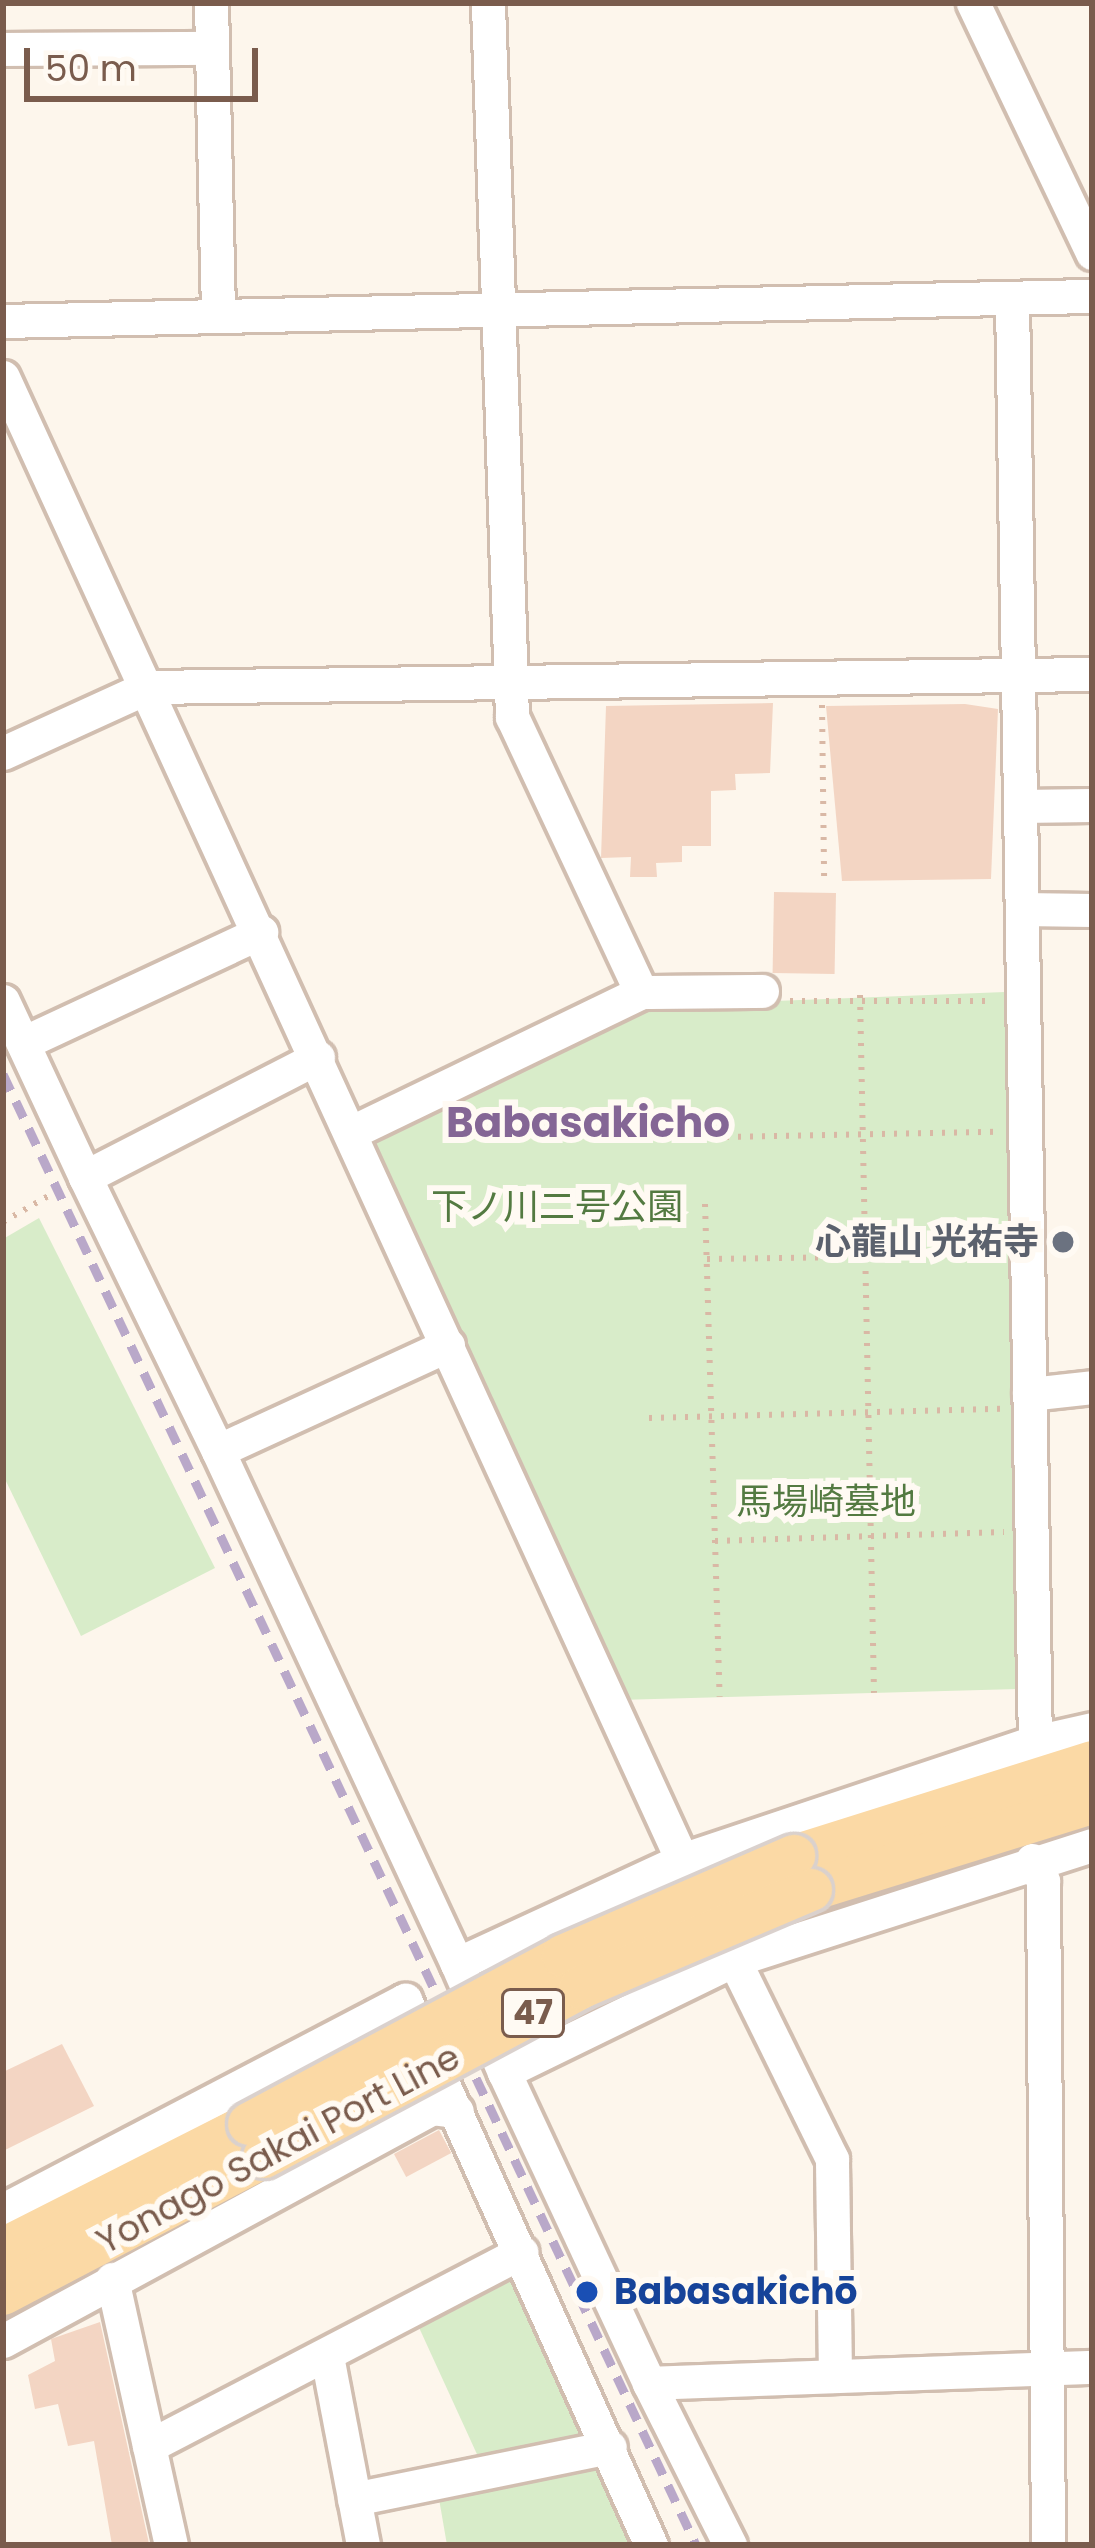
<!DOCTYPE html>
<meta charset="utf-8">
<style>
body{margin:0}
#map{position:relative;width:1095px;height:2548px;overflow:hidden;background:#fdf6ec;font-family:Poppins,"Noto Sans JP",sans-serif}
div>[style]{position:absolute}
.green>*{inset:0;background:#d8ecc9}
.building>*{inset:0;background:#f3d5c3;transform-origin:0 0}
.path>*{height:6px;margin-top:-3px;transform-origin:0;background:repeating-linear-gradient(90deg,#d9b8a5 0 3px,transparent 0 12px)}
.roads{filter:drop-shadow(3px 0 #d1beb0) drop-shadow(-3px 0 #d1beb0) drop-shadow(0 3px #d1beb0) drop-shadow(0 -3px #d1beb0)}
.minor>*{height:33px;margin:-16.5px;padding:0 16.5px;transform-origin:16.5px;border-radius:16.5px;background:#fff}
.major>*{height:42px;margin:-21px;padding:0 21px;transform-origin:21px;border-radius:21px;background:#fbd9a5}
.rail>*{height:9px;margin-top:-4.5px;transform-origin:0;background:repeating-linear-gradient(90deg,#b9a8c9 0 18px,transparent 0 30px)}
.bridges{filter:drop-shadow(3px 0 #dad1cd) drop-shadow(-3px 0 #dad1cd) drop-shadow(0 3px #dad1cd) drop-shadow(0 -3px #dad1cd)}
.major-bridge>*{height:42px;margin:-21px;padding:0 21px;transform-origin:21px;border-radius:21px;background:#fbd9a5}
.dots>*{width:33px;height:33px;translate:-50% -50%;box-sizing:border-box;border:6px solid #fffaf3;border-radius:50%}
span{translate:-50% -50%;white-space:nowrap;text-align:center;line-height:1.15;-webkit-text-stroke:12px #fffaf3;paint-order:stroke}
.shield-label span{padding:3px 9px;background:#fffaf3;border:3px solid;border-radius:9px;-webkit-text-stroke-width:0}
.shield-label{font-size:33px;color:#7a5c4d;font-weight:700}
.park-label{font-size:36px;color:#537a41}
.worship-label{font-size:36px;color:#5b616d;font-weight:700}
.right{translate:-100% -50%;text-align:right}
.street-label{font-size:36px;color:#7a5c4d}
.transit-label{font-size:36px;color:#164399;font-weight:700}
.left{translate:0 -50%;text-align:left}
.quarter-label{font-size:42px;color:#846695;font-weight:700}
.frame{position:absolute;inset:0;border:6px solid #7a5c4d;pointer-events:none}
.scale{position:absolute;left:24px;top:48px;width:234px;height:54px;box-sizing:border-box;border:6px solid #7a5c4d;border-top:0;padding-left:15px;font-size:36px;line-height:42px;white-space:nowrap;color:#7a5c4d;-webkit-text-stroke:9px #fffaf3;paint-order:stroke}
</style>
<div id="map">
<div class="green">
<i style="clip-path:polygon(1005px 992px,1021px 1689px,618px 1700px,540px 1523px,549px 1521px,365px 1138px,645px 1006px)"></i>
<i style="clip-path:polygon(39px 1218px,215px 1568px,81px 1636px,3px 1475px,3px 1239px)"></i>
<i style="clip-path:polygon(497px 2273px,518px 2284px,589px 2422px,567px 2448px,481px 2463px,416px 2321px)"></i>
<i style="clip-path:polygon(605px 2467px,644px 2545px,447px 2545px,438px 2493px)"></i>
</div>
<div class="building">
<i style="clip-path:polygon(773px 703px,770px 773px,735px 774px,736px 790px,711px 791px,711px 846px,682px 846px,682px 862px,656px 863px,657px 877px,630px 877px,631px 857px,601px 858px,606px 706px)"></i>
<i style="clip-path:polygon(965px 704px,998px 709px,991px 879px,842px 881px,826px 706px)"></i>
<i style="left:774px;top:892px;width:62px;height:81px;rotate:1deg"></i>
<i style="clip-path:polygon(62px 2044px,94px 2106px,3px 2151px,3px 2072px)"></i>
<i style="left:439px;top:2130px;width:26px;height:51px;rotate:62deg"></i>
<i style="clip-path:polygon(100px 2322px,148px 2539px,149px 2545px,112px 2545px,94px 2441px,68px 2446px,58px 2404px,35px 2409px,28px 2375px,55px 2361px,51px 2339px)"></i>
</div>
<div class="path">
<i style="left:822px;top:705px;width:176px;rotate:89.3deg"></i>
<i style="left:860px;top:995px;width:698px;rotate:88.85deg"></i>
<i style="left:790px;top:1001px;width:203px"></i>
<i style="left:726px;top:1137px;width:271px;rotate:-1.1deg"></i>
<i style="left:705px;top:1204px;width:493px;rotate:88.3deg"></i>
<i style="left:3px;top:1222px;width:62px;rotate:-29.9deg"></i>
<i style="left:707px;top:1259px;width:292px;rotate:-0.8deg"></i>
<i style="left:649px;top:1418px;width:352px;rotate:-1.5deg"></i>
<i style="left:715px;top:1541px;width:289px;rotate:-1.8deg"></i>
</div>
<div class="roads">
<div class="minor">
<i style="left:211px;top:3px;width:308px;rotate:88.7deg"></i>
<i style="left:973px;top:3px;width:277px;rotate:64.5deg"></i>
<i style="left:3px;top:49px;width:209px;rotate:-0.3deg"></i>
<i style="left:1012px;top:299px;width:1443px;rotate:89.09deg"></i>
<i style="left:1035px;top:1742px;width:58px;rotate:-12.8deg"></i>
<i style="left:3px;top:321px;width:1089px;rotate:-1.32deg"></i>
<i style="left:3px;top:377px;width:1631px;rotate:65.4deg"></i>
<i style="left:682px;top:1860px;width:372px;rotate:-18.5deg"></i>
<i style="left:3px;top:753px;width:159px;rotate:-24.5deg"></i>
<i style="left:148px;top:687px;width:944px;rotate:-0.79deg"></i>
<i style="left:1020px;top:806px;width:72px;rotate:-0.8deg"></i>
<i style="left:1022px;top:909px;width:70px;rotate:0.8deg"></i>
<i style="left:641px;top:992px;width:121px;rotate:-0.5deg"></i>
<i style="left:3px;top:1001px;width:194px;rotate:65deg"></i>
<i style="left:23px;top:1043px;width:263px;rotate:-25deg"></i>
<i style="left:352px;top:1132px;width:321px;rotate:-25.8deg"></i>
<i style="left:641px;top:992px;width:304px;rotate:-115.1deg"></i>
<i style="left:512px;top:717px;width:714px;rotate:-91.93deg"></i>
<i style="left:448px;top:1345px;width:253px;rotate:155.3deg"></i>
<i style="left:218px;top:1451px;width:566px;rotate:65.02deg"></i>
<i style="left:1029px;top:1394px;width:63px;rotate:-6.3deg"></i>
<i style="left:218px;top:1451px;width:305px;rotate:-115.9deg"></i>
<i style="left:85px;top:1177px;width:262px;rotate:-27.2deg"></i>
<i style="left:1032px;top:1860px;width:24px;rotate:62deg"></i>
<i style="left:1043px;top:1881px;width:664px;rotate:89.57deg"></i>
<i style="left:504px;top:2072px;width:118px;rotate:-113.5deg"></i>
<i style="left:457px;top:1964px;width:248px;rotate:-24.8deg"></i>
<i style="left:682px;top:1860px;width:113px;rotate:62.5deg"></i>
<i style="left:734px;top:1960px;width:256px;rotate:154deg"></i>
<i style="left:504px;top:2072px;width:343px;rotate:65deg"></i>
<i style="left:3px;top:2210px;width:454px;rotate:-27.6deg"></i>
<i style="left:405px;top:2000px;width:598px;rotate:65.71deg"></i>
<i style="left:112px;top:2279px;width:272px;rotate:77.5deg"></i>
<i style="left:3px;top:2341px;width:488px;rotate:-28.5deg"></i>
<i style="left:432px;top:2108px;width:25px;rotate:7deg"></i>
<i style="left:327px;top:2356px;width:192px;rotate:79.2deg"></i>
<i style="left:835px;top:2376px;width:217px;rotate:-90.8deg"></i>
<i style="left:832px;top:2159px;width:222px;rotate:-116.2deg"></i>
<i style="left:734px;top:1960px;width:376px;rotate:-17.8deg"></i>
<i style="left:149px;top:2446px;width:420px;rotate:-27.5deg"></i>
<i style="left:354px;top:2499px;width:261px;rotate:-11.5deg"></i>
<i style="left:730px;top:2545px;width:181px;rotate:-116.6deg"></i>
<i style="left:649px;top:2383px;width:443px;rotate:-2.1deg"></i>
</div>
<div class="major">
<i style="left:794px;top:1856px;width:312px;rotate:-17.5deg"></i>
<i style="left:811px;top:1890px;width:294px;rotate:-17.2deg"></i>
<i style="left:3px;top:2249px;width:276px;rotate:-26.9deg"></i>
<i style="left:3px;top:2294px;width:295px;rotate:-27.7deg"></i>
</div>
</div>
<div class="rail">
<i style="left:3px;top:1074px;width:1626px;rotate:64.77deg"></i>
</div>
<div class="bridges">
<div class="major-bridge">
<i style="left:249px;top:2124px;width:356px;rotate:-28.1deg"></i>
<i style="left:563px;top:1956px;width:252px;rotate:-23.4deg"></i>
<i style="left:264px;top:2157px;width:358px;rotate:-28.1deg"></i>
<i style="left:580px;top:1988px;width:251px;rotate:-23deg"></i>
</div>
</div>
<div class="dots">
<i style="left:1063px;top:1242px;background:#6b7280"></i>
<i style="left:587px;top:2292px;background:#1a4fb4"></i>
</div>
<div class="shield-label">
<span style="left:533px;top:2013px">47</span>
</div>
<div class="park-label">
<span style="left:557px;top:1207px">下ノ川二号公園</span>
<span style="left:826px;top:1502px">馬場崎墓地</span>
</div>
<div class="worship-label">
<span class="right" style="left:1039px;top:1242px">心龍山 光祐寺</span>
</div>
<div class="street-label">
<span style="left:278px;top:2149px;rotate:-28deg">Yonago Sakai Port Line</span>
</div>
<div class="transit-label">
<span class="left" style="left:614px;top:2292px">Babasakichō</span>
</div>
<div class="quarter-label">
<span style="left:588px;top:1123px">Babasakicho</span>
</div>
<div class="frame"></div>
<div class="scale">50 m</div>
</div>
